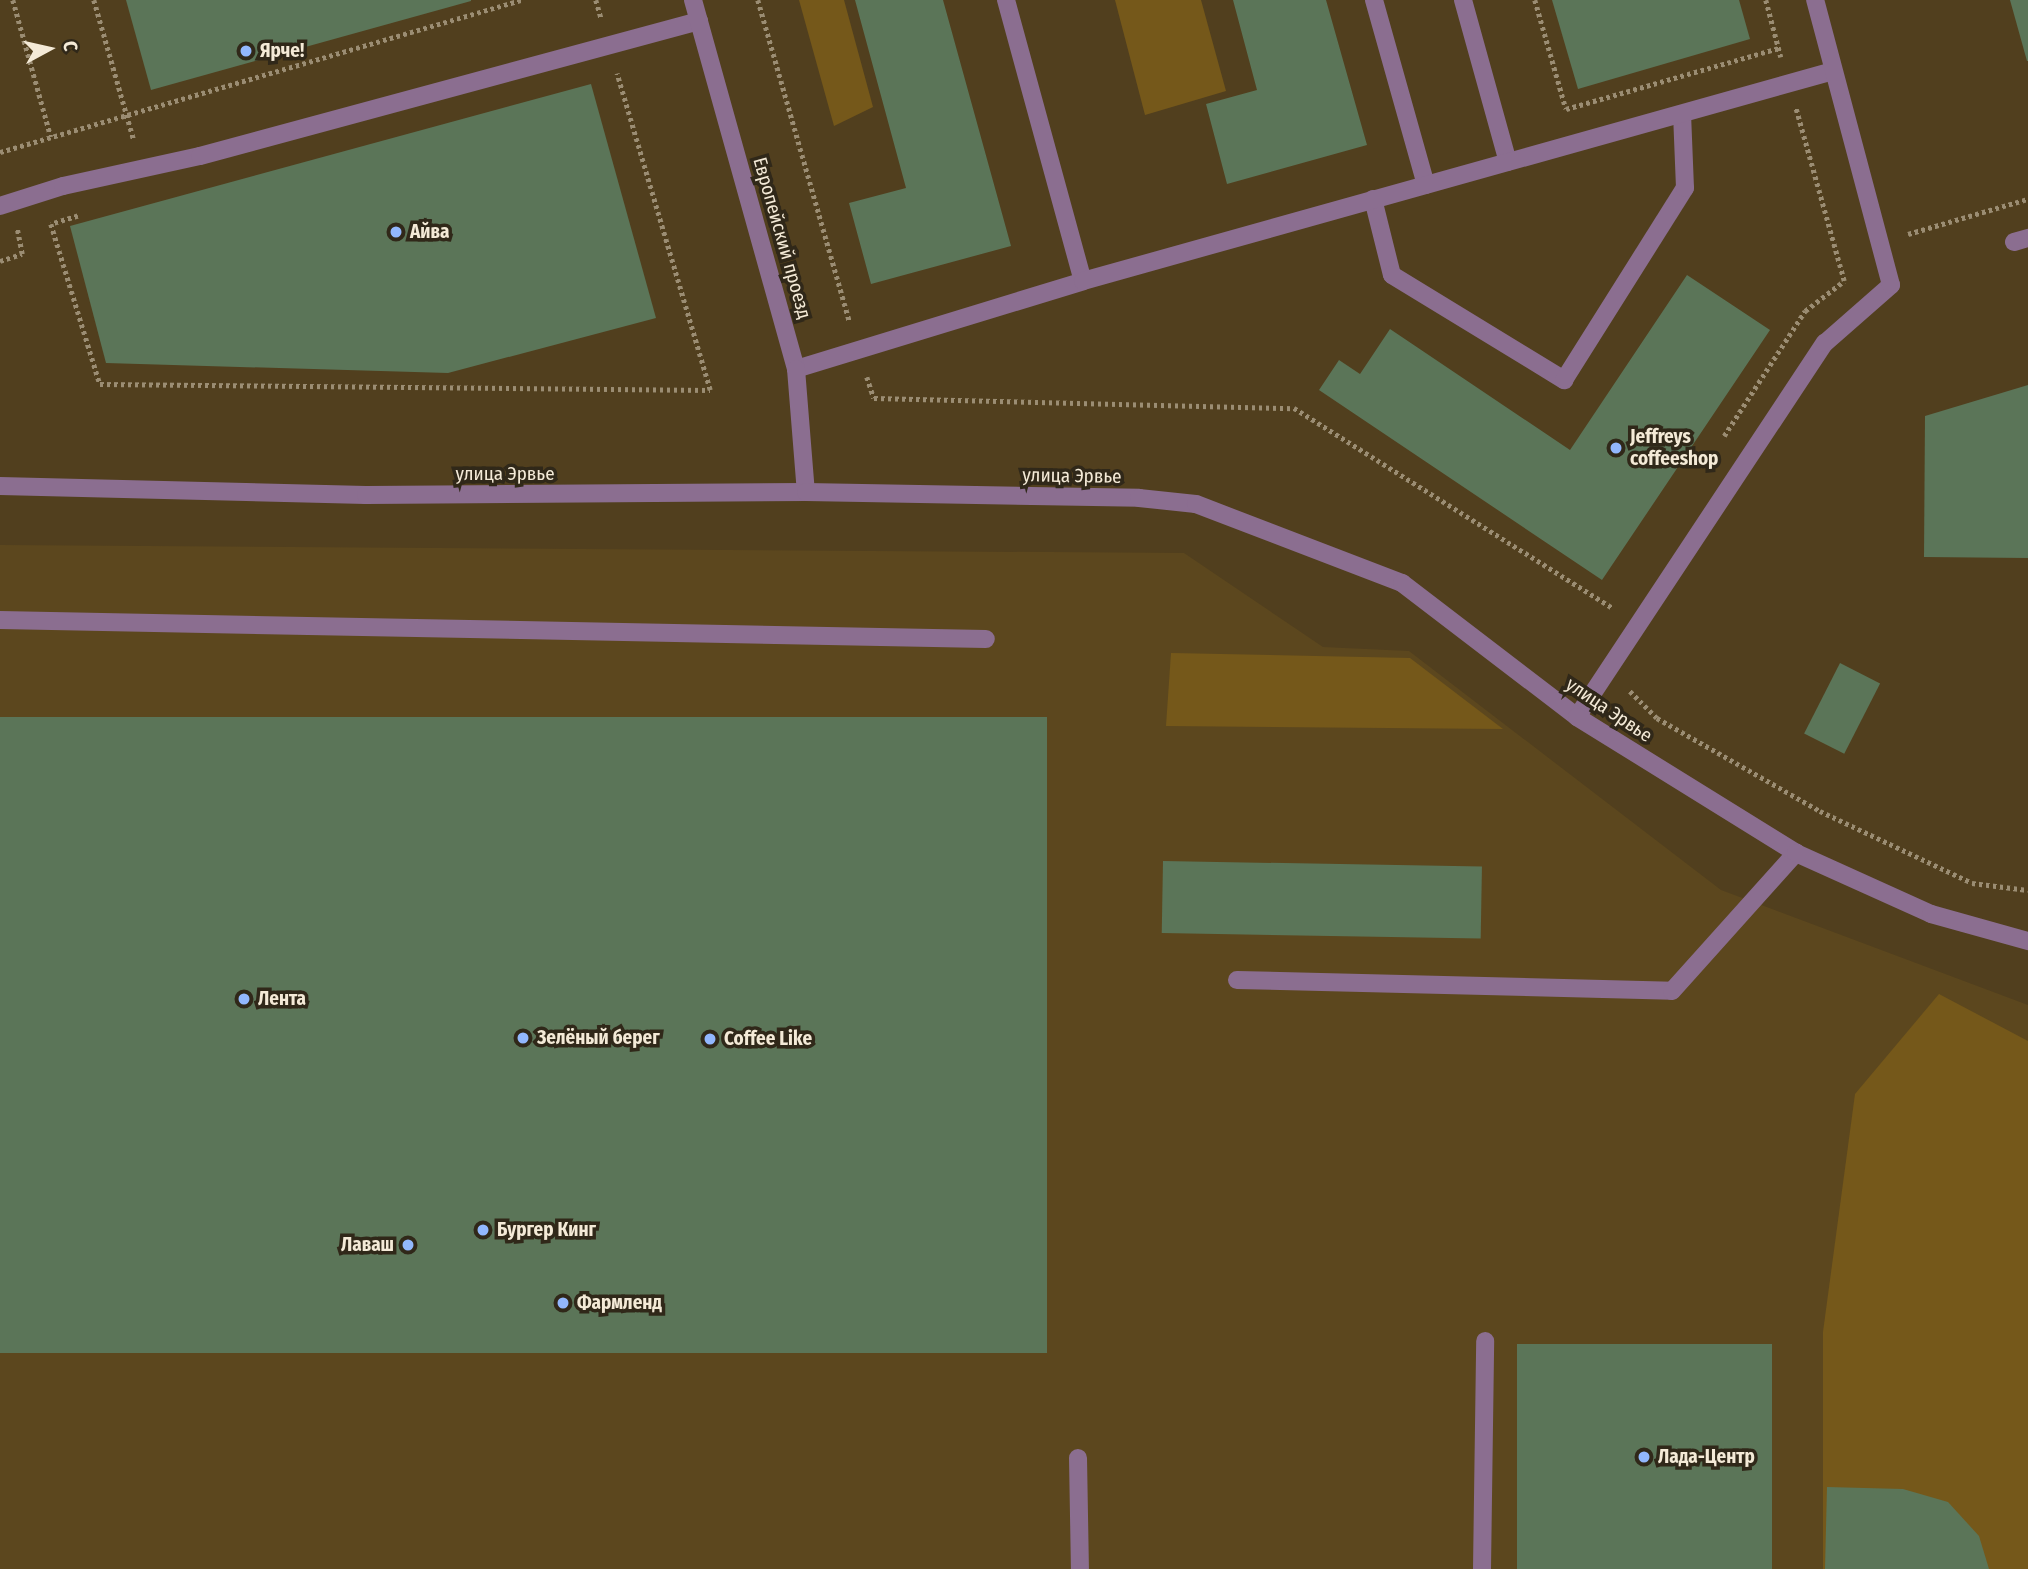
<!DOCTYPE html>
<meta charset="utf-8">
<style>
body{margin:0}
#map{position:relative;width:2028px;height:1569px;overflow:hidden;background:#513f1e;font-family:"Fira Sans Condensed",sans-serif}
div>[style]{position:absolute}
.built>*{inset:0;background:#5c471e}
.green>*{inset:0;background:#75581a}
.building>*{inset:0;background:#5b7558;transform-origin:0 0}
.path>*{height:4.5px;margin-top:-2.25px;transform-origin:0;background:repeating-linear-gradient(90deg,#9b8d73 0 3.5px,transparent 0 7px)}
.lane>*{height:18px;margin:-9px;padding:0 9px;transform-origin:9px;border-radius:9px;background:#8b6e90}
.street>*{height:18px;margin:-9px;padding:0 9px;transform-origin:9px;border-radius:9px;background:#8b6e90}
.dots>*{width:19px;height:19px;translate:-50% -50%;box-sizing:border-box;border:4px solid #302819;border-radius:50%}
span{translate:-50% -50%;white-space:nowrap;text-align:center;line-height:1.15;-webkit-text-stroke:7px #302819;paint-order:stroke}
.poi-label{font-size:19px;color:#f4ead7;font-weight:700}
.left{translate:0 -50%;text-align:left}
.right{translate:-100% -50%;text-align:right}
.street-label{font-size:19px;color:#f4ead7}
.north{position:absolute;left:14px;top:14px;width:70px;height:70px;-webkit-text-stroke:5px #302819;paint-order:stroke;rotate:82deg;font-size:19px;font-weight:700;line-height:28px;text-align:center;color:#f4ead7}
.north::after{content:'';display:block;margin:auto;width:24px;height:32px;background:#f4ead7;clip-path:polygon(50% 0,100% 100%,50% 72%,0 100%)}
</style>
<div id="map">
<div class="built">
<i style="clip-path:polygon(0 545px,1184px 553px,1323px 647px,1409px 651px,1721px 890px,2028px 1005px,2028px 1569px,0 1569px)"></i>
</div>
<div class="green">
<i style="clip-path:polygon(799px 0,844px 0,873px 107px,834px 126px)"></i>
<i style="clip-path:polygon(1115px 0,1201px 0,1226px 91px,1145px 115px)"></i>
<i style="clip-path:polygon(1171px 653px,1410px 658px,1503px 729px,1166px 726px)"></i>
<i style="clip-path:polygon(1939px 994px,2028px 1041px,2028px 1569px,1823px 1569px,1823px 1332px,1855px 1094px)"></i>
</div>
<div class="building">
<i style="clip-path:polygon(126px 0,471px 0,471px 1px,151px 90px)"></i>
<i style="clip-path:polygon(855px 0,943px 0,1011px 246px,871px 284px,849px 203px,906px 188px)"></i>
<i style="clip-path:polygon(1233px 0,1326px 0,1367px 145px,1227px 184px,1206px 104px,1257px 90px)"></i>
<i style="clip-path:polygon(1552px 0,1739px 0,1750px 39px,1578px 89px)"></i>
<i style="clip-path:polygon(2010px 0,2028px 0,2028px 61px,2027px 61px)"></i>
<i style="clip-path:polygon(591px 84px,656px 318px,448px 373px,106px 363px,70px 226px)"></i>
<i style="clip-path:polygon(1687px 275px,1770px 330px,1602px 580px,1319px 390px,1339px 360px,1360px 374px,1390px 329px,1570px 450px)"></i>
<i style="clip-path:polygon(2028px 385px,2028px 558px,1924px 557px,1925px 416px)"></i>
<i style="left:1840px;top:663px;width:45px;height:79px;rotate:27deg"></i>
<i style="left:0;top:717px;width:1047px;height:636px"></i>
<i style="left:1163px;top:861px;width:319px;height:72px;rotate:1deg"></i>
<i style="left:1517px;top:1344px;width:255px;height:225px"></i>
<i style="clip-path:polygon(1827px 1487px,1903px 1489px,1948px 1502px,1979px 1536px,1989px 1569px,1825px 1569px)"></i>
</div>
<div class="path">
<i style="left:13px;top:0;width:142px;rotate:74.5deg"></i>
<i style="left:94px;top:0;width:146px;rotate:74.1deg"></i>
<i style="left:596px;top:0;width:19px;rotate:74deg"></i>
<i style="left:758px;top:0;width:335px;rotate:74.1deg"></i>
<i style="left:1535px;top:0;width:113px;rotate:74.1deg"></i>
<i style="left:1566px;top:109px;width:222px;rotate:-16deg"></i>
<i style="left:1766px;top:0;width:59px;rotate:75.3deg"></i>
<i style="left:0;top:152px;width:543px;rotate:-16.26deg"></i>
<i style="left:78px;top:216px;width:28px;rotate:163deg"></i>
<i style="left:51px;top:224px;width:167px;rotate:73deg"></i>
<i style="left:100px;top:384px;width:610px;rotate:0.56deg"></i>
<i style="left:710px;top:390px;width:330px;rotate:-106.4deg"></i>
<i style="left:1908px;top:234px;width:125px;rotate:-16.3deg"></i>
<i style="left:0;top:261px;width:23px;rotate:-18deg"></i>
<i style="left:22px;top:254px;width:25px;rotate:-101deg"></i>
<i style="left:867px;top:377px;width:22px;rotate:72deg"></i>
<i style="left:874px;top:398px;width:420px;rotate:1.4deg"></i>
<i style="left:1294px;top:408px;width:377px;rotate:32.1deg"></i>
<i style="left:1724px;top:436px;width:149px;rotate:-57.1deg"></i>
<i style="left:1805px;top:311px;width:49px;rotate:-37.6deg"></i>
<i style="left:1844px;top:281px;width:179px;rotate:-105.6deg"></i>
<i style="left:1630px;top:691px;width:38px;rotate:45deg"></i>
<i style="left:1657px;top:718px;width:188px;rotate:29.7deg"></i>
<i style="left:1820px;top:811px;width:168px;rotate:25.3deg"></i>
<i style="left:1972px;top:883px;width:56px;rotate:7.1deg"></i>
</div>
<div class="lane">
<i style="left:1006px;top:0;width:291px;rotate:74.7deg"></i>
<i style="left:1374px;top:0;width:192px;rotate:74.3deg"></i>
<i style="left:1463px;top:0;width:168px;rotate:74.5deg"></i>
<i style="left:1373px;top:199px;width:78px;rotate:76deg"></i>
<i style="left:1392px;top:275px;width:202px;rotate:31.4deg"></i>
<i style="left:1564px;top:380px;width:227px;rotate:-57.8deg"></i>
<i style="left:1685px;top:188px;width:74px;rotate:-92.3deg"></i>
<i style="left:0;top:206px;width:66px;rotate:-17.6deg"></i>
<i style="left:63px;top:186px;width:140px;rotate:-12.4deg"></i>
<i style="left:200px;top:156px;width:517px;rotate:-15.14deg"></i>
<i style="left:2014px;top:242px;width:15px;rotate:-16deg"></i>
<i style="left:796px;top:369px;width:300px;rotate:-17deg"></i>
<i style="left:1083px;top:281px;width:779px;rotate:-15.64deg"></i>
<i style="left:0;top:620px;width:986px;rotate:1.1deg"></i>
<i style="left:1577px;top:717px;width:449px;rotate:-56.5deg"></i>
<i style="left:1825px;top:343px;width:88px;rotate:-41.3deg"></i>
<i style="left:1891px;top:285px;width:295px;rotate:-104.9deg"></i>
<i style="left:1237px;top:980px;width:435px;rotate:1.4deg"></i>
<i style="left:1672px;top:991px;width:186px;rotate:-48.1deg"></i>
<i style="left:1078px;top:1458px;width:111px;rotate:89deg"></i>
<i style="left:1482px;top:1569px;width:228px;rotate:-89.2deg"></i>
</div>
<div class="street">
<i style="left:693px;top:0;width:383px;rotate:74.4deg"></i>
<i style="left:796px;top:369px;width:123px;rotate:85.4deg"></i>
<i style="left:0;top:486px;width:366px;rotate:1.4deg"></i>
<i style="left:366px;top:495px;width:440px;rotate:-0.4deg"></i>
<i style="left:806px;top:492px;width:333px;rotate:1deg"></i>
<i style="left:1139px;top:498px;width:57px;rotate:6deg"></i>
<i style="left:1196px;top:504px;width:221px;rotate:21deg"></i>
<i style="left:1402px;top:583px;width:220px;rotate:37.4deg"></i>
<i style="left:1577px;top:717px;width:258px;rotate:31.8deg"></i>
<i style="left:1796px;top:853px;width:148px;rotate:24.3deg"></i>
<i style="left:1931px;top:914px;width:101px;rotate:15.6deg"></i>
</div>
<div class="dots">
<i style="left:246px;top:51px;background:#92b7fd"></i>
<i style="left:396px;top:232px;background:#92b7fd"></i>
<i style="left:1616px;top:448px;background:#92b7fd"></i>
<i style="left:244px;top:999px;background:#92b7fd"></i>
<i style="left:523px;top:1038px;background:#92b7fd"></i>
<i style="left:710px;top:1039px;background:#92b7fd"></i>
<i style="left:483px;top:1230px;background:#92b7fd"></i>
<i style="left:408px;top:1245px;background:#92b7fd"></i>
<i style="left:563px;top:1303px;background:#92b7fd"></i>
<i style="left:1644px;top:1457px;background:#92b7fd"></i>
</div>
<div class="poi-label">
<span class="left" style="left:260px;top:51px">Ярче!</span>
<span class="left" style="left:410px;top:232px">Айва</span>
<span class="left" style="left:1630px;top:448px">Jeffreys<br>coffeeshop</span>
<span class="left" style="left:258px;top:999px">Лента</span>
<span class="left" style="left:537px;top:1038px">Зелёный берег</span>
<span class="left" style="left:724px;top:1039px">Coffee Like</span>
<span class="left" style="left:497px;top:1230px">Бургер Кинг</span>
<span class="right" style="left:394px;top:1245px">Лаваш</span>
<span class="left" style="left:577px;top:1303px">Фармленд</span>
<span class="left" style="left:1658px;top:1457px">Лада-Центр</span>
</div>
<div class="street-label">
<span style="left:782px;top:238px;rotate:74deg">Европейский проезд</span>
<span style="left:505px;top:474px">улица Эрвье</span>
<span style="left:1072px;top:476px;rotate:1deg">улица Эрвье</span>
<span style="left:1609px;top:710px;rotate:34deg">улица Эрвье</span>
</div>
<div class="north">С</div>
</div>
